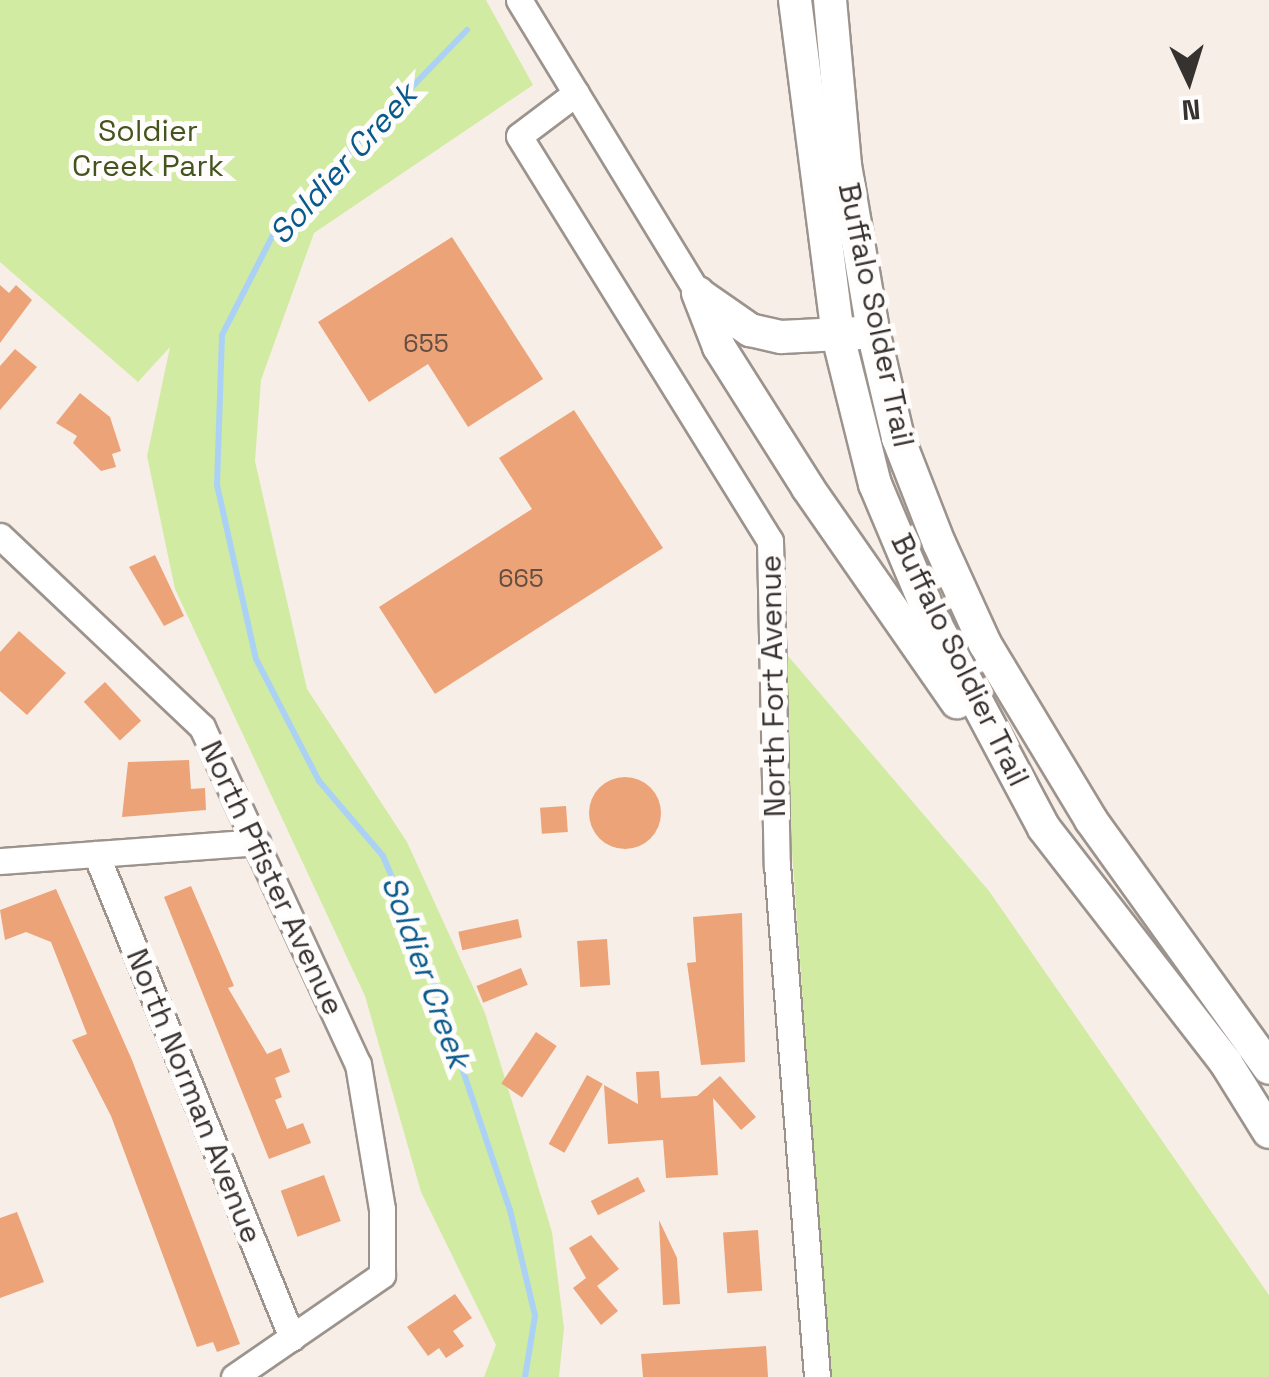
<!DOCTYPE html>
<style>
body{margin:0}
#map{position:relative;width:1269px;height:1377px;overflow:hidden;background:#f8eee8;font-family:"Space Grotesk",sans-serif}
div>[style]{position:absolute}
.green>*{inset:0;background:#d2eba3}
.stream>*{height:6px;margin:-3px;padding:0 3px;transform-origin:3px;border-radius:3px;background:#abd2f4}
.building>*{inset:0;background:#eca378;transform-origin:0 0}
.round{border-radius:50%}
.roads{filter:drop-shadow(2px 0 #9c938d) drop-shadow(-2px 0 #9c938d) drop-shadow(0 2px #9c938d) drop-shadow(0 -2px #9c938d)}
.minor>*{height:25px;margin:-12.5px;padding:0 12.5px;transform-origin:12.5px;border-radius:12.5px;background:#fff}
.major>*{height:32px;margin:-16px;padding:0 16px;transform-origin:16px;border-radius:16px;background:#fff}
span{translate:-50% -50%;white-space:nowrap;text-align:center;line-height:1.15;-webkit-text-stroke:10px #fffdfc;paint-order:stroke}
.number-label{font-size:25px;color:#644e42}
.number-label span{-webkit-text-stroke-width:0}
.park-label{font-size:30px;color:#44541e}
.street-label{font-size:30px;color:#363230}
.water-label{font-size:32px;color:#095a8c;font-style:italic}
.north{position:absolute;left:1139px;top:30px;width:100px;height:100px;-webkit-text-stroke:8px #fffdfc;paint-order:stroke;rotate:176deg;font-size:28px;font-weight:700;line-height:40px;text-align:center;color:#363230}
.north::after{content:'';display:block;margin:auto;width:35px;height:45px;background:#363230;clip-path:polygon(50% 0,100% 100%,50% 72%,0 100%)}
</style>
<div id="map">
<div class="green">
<i style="clip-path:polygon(0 0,486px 0,533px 85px,314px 233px,261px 380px,255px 461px,307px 689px,407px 842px,485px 1013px,552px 1232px,564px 1328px,559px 1377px,484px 1377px,496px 1345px,421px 1192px,365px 996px,175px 589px,147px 456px,170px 347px,138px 382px,0 262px)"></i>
<i style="clip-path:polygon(777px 643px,989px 891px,1269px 1295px,1269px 1377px,830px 1377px)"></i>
</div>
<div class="stream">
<i style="left:467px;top:30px;width:274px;rotate:134deg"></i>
<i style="left:277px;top:227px;width:121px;rotate:117deg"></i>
<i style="left:222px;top:335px;width:150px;rotate:91.9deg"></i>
<i style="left:217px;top:485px;width:178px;rotate:77.4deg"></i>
<i style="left:256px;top:659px;width:137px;rotate:62.7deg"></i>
<i style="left:319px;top:781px;width:99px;rotate:49.5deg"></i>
<i style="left:383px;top:856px;width:95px;rotate:67deg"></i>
<i style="left:420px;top:943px;width:282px;rotate:71.4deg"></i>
<i style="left:510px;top:1210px;width:109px;rotate:76.7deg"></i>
<i style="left:535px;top:1316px;width:62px;rotate:99.3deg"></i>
</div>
<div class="building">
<i style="clip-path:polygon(452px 237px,543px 379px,468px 427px,428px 364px,369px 402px,318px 322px)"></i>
<i style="clip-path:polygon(0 285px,9px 293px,16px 285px,32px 300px,0 343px)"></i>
<i style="clip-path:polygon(15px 349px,37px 367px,0 410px,0 366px)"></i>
<i style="clip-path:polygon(80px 393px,110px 417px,121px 451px,112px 454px,116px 467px,101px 471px,73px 443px,77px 436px,56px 423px)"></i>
<i style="clip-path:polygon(574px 410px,663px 548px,435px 694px,379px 607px,532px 509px,499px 458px)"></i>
<i style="clip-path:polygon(155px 555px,184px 616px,164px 626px,129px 567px)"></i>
<i style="clip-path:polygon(19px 631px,66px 673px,27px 715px,0 691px,0 652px)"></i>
<i style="left:105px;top:682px;width:53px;height:29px;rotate:47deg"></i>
<i style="clip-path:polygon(189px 760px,191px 789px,205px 788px,206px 810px,122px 817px,128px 762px)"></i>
<i class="round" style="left:589px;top:777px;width:72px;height:72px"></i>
<i style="left:566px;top:806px;width:26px;height:26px;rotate:86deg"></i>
<i style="clip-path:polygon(191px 886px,234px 986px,228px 988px,267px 1054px,281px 1048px,290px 1072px,275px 1078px,282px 1097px,275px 1100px,287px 1129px,303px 1123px,311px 1143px,269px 1159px,164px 897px)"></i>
<i style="clip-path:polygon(56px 889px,132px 1060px,240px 1344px,217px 1352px,213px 1342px,197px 1347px,111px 1116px,72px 1040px,87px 1034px,51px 942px,26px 932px,5px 940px,0 910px)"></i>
<i style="clip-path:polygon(742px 913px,745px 1062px,701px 1065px,687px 963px,696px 962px,693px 917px)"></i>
<i style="left:518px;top:919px;width:19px;height:61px;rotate:78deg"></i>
<i style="left:607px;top:939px;width:46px;height:30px;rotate:86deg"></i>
<i style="left:521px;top:968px;width:18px;height:48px;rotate:68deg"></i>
<i style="left:536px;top:1032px;width:25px;height:62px;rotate:34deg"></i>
<i style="clip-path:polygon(659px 1071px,661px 1098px,697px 1096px,720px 1076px,756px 1117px,741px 1130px,713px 1098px,718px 1175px,666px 1178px,663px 1140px,608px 1144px,604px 1085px,638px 1104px,636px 1072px)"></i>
<i style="left:587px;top:1075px;width:18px;height:79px;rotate:29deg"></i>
<i style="left:324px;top:1175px;width:49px;height:46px;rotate:70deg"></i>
<i style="left:638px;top:1177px;width:16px;height:53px;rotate:63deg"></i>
<i style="clip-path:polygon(17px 1212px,44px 1282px,0 1298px,0 1218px)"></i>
<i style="clip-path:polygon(659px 1220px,677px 1258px,680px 1304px,663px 1305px)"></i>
<i style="left:758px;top:1230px;width:61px;height:35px;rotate:86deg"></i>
<i style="clip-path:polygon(591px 1235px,619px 1269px,597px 1286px,618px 1311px,601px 1325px,573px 1288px,586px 1278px,569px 1248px)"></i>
<i style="clip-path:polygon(455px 1294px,472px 1318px,453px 1331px,464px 1346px,446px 1358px,439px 1348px,428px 1356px,407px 1327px)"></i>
<i style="clip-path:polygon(766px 1346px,768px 1377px,643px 1377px,641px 1354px)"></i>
</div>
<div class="roads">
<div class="minor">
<i style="left:519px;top:0;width:343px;rotate:58.6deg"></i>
<i style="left:576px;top:93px;width:71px;rotate:143deg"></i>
<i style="left:519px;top:136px;width:476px;rotate:58.2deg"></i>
<i style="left:770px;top:541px;width:324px;rotate:88.8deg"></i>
<i style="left:777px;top:865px;width:514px;rotate:85.53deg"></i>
<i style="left:0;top:536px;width:278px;rotate:43.4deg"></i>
<i style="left:202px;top:727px;width:371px;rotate:65.2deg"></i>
<i style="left:358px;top:1064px;width:147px;rotate:80.6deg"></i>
<i style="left:382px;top:1209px;width:66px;rotate:90deg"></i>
<i style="left:382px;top:1275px;width:180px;rotate:145.4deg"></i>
<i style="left:96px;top:854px;width:522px;rotate:67.95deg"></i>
<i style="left:0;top:861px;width:258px;rotate:-4.2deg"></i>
</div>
<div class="major">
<i style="left:795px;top:0;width:339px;rotate:82.7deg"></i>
<i style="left:838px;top:336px;width:153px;rotate:76deg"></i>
<i style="left:875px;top:484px;width:137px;rotate:67.2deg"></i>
<i style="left:928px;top:610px;width:247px;rotate:62deg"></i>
<i style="left:1044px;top:828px;width:297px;rotate:52.2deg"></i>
<i style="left:1226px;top:1063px;width:81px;rotate:58.1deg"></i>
<i style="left:830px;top:0;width:166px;rotate:84.8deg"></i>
<i style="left:845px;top:165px;width:168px;rotate:80.4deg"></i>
<i style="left:873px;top:331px;width:110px;rotate:76.8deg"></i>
<i style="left:898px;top:438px;width:113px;rotate:68.7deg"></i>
<i style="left:939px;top:543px;width:111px;rotate:65.5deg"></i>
<i style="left:985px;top:644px;width:205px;rotate:58.9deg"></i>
<i style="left:1091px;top:820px;width:305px;rotate:54.3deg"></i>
<i style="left:698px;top:293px;width:58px;rotate:68.7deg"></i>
<i style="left:719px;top:347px;width:167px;rotate:57.7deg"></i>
<i style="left:808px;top:488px;width:261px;rotate:55.2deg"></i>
<i style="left:701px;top:296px;width:60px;rotate:34.8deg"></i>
<i style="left:750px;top:330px;width:32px;rotate:13deg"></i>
<i style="left:781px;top:337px;width:79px;rotate:-2.9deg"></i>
</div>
</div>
<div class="number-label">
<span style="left:426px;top:343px">655</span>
<span style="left:521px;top:578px">665</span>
</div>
<div class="park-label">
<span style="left:148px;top:148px">Soldier<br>Creek Park</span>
</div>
<div class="street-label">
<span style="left:876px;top:315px;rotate:78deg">Buffalo Solder Trail</span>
<span style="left:960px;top:660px;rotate:64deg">Buffalo Soldier Trail</span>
<span style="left:773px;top:686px;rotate:-91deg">North Fort Avenue</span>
<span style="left:272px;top:878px;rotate:65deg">North Pfister Avenue</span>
<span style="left:194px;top:1096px;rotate:68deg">North Norman Avenue</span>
</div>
<div class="water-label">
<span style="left:343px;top:164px;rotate:-48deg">Soldier Creek</span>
<span style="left:426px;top:972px;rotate:70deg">Soldier Creek</span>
</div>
<div class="north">N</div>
</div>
